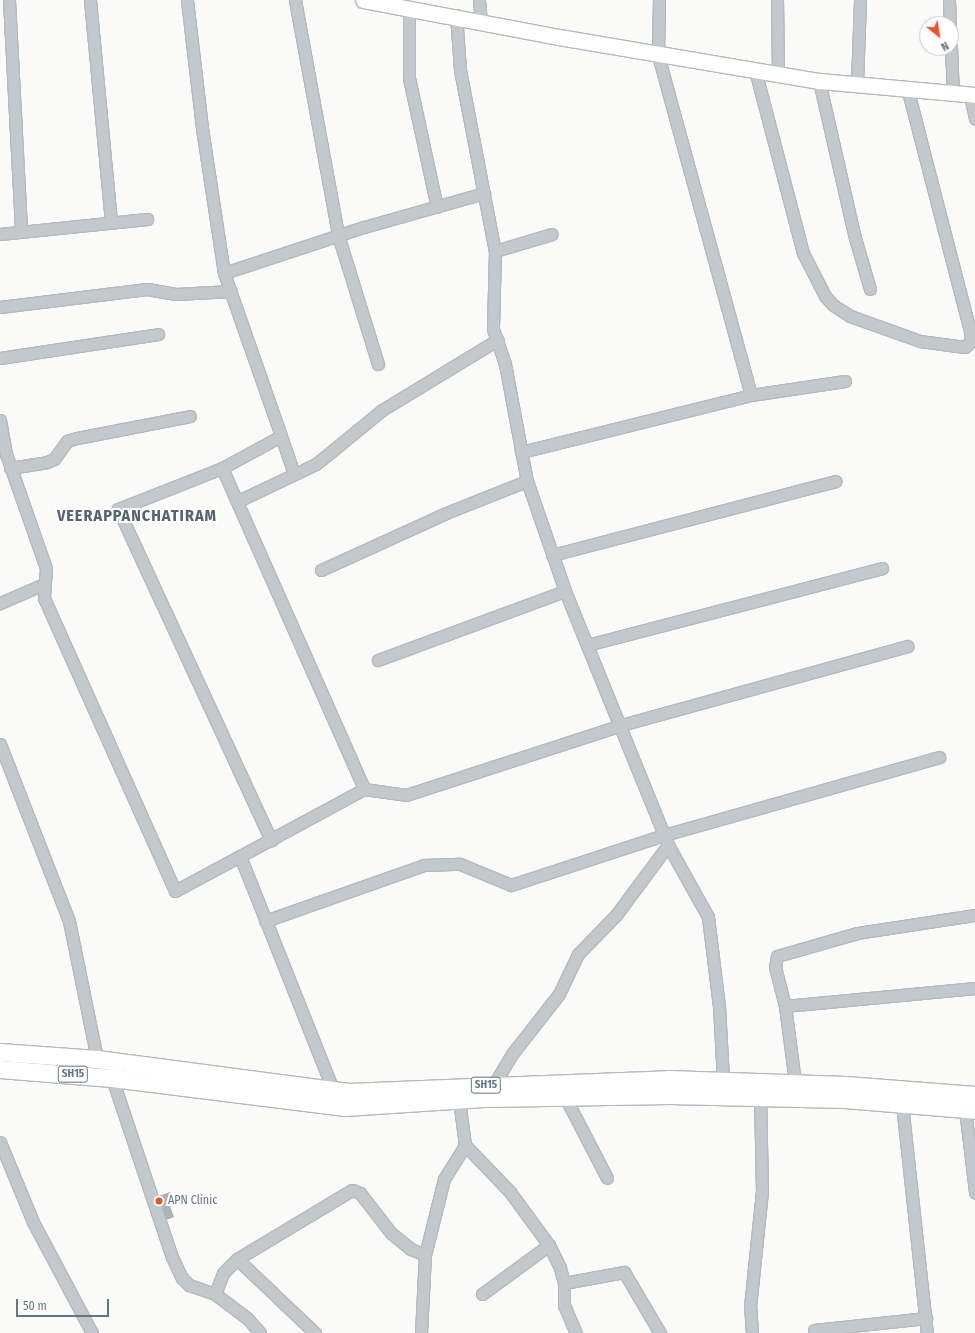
<!DOCTYPE html>
<style>
body{margin:0}
#map{position:relative;width:975px;height:1333px;overflow:hidden;background:#fafaf8;font-family:"Fira Sans Condensed",sans-serif}
div>[style]{position:absolute}
.building>*{inset:0;background:#aab3b9}
.roads{filter:drop-shadow(1px 0 #b3babf) drop-shadow(-1px 0 #b3babf) drop-shadow(0 1px #b3babf) drop-shadow(0 -1px #b3babf)}
.street>*{height:11px;margin:-5.5px;padding:0 5.5px;transform-origin:5.5px;border-radius:5.5px;background:#c3c8cc}
.secondary>*{height:15px;margin:-7.5px;padding:0 7.5px;transform-origin:7.5px;border-radius:7.5px;background:#fff}
.primary>*{height:17px;margin:-8.5px;padding:0 8.5px;transform-origin:8.5px;border-radius:8.5px;background:#fff}
.dots>*{width:11px;height:11px;translate:-50% -50%;box-sizing:border-box;border:2px solid #fff;border-radius:50%}
span{translate:-50% -50%;white-space:nowrap;text-align:center;line-height:1.15;-webkit-text-stroke:4px #fff;paint-order:stroke}
.shield-label span{padding:1px 3px;background:#fff;border:1px solid;border-radius:3px;-webkit-text-stroke-width:0}
.shield-label{font-size:11px;color:#657683;font-weight:700}
.poi-label{font-size:12px;color:#657683}
.left{translate:0 -50%;text-align:left}
.district-label{font-size:16px;color:#57646e;font-weight:700;letter-spacing:1px}
.north{position:absolute;left:919px;top:16px;width:40px;height:40px;box-sizing:border-box;background:#fff;border:1px solid #c1c8cd;border-radius:50%;rotate:150deg;font-size:11px;font-weight:700;line-height:16px;text-align:center;color:#657683}
.north::after{content:'';display:block;margin:auto;width:14px;height:18px;background:#e4572e;clip-path:polygon(50% 0,100% 100%,50% 72%,0 100%)}
.scale{position:absolute;left:16px;top:1299px;width:93px;height:18px;box-sizing:border-box;border:2px solid #657683;border-top:0;padding-left:5px;font-size:12px;line-height:14px;white-space:nowrap;color:#657683;-webkit-text-stroke:3px #fff;paint-order:stroke}
</style>
<div id="map">
<div class="building">
<i style="clip-path:polygon(170px 1192px,174px 1202px,169px 1203px,174px 1217px,164px 1221px,156px 1197px)"></i>
</div>
<div class="roads">
<div class="street">
<i style="left:9px;top:0;width:232px;rotate:87deg"></i>
<i style="left:90px;top:0;width:223px;rotate:84.6deg"></i>
<i style="left:187px;top:0;width:129px;rotate:83.3deg"></i>
<i style="left:202px;top:128px;width:147px;rotate:81.4deg"></i>
<i style="left:224px;top:273px;width:173px;rotate:70.7deg"></i>
<i style="left:281px;top:436px;width:67px;rotate:151.5deg"></i>
<i style="left:222px;top:468px;width:351px;rotate:66.1deg"></i>
<i style="left:364px;top:789px;width:141px;rotate:151.6deg"></i>
<i style="left:240px;top:856px;width:252px;rotate:68.3deg"></i>
<i style="left:295px;top:0;width:239px;rotate:79.6deg"></i>
<i style="left:338px;top:235px;width:135px;rotate:72.8deg"></i>
<i style="left:479px;top:0;width:21px;rotate:85deg"></i>
<i style="left:777px;top:0;width:72px;rotate:89.2deg"></i>
<i style="left:949px;top:0;width:24px;rotate:88deg"></i>
<i style="left:409px;top:8px;width:70px;rotate:90deg"></i>
<i style="left:409px;top:78px;width:132px;rotate:77.8deg"></i>
<i style="left:456px;top:15px;width:55px;rotate:85.8deg"></i>
<i style="left:460px;top:70px;width:184px;rotate:79.1deg"></i>
<i style="left:495px;top:251px;width:78px;rotate:91.5deg"></i>
<i style="left:493px;top:329px;width:37px;rotate:71deg"></i>
<i style="left:505px;top:364px;width:119px;rotate:79.4deg"></i>
<i style="left:527px;top:481px;width:116px;rotate:70.9deg"></i>
<i style="left:565px;top:591px;width:274px;rotate:67.9deg"></i>
<i style="left:668px;top:845px;width:82px;rotate:60.9deg"></i>
<i style="left:708px;top:917px;width:90px;rotate:83deg"></i>
<i style="left:719px;top:1006px;width:74px;rotate:86.9deg"></i>
<i style="left:951px;top:47px;width:47px;rotate:87.6deg"></i>
<i style="left:755px;top:70px;width:189px;rotate:75.3deg"></i>
<i style="left:803px;top:253px;width:48px;rotate:62.9deg"></i>
<i style="left:825px;top:296px;width:12px;rotate:48deg"></i>
<i style="left:833px;top:305px;width:20px;rotate:33deg"></i>
<i style="left:850px;top:316px;width:74px;rotate:19.7deg"></i>
<i style="left:920px;top:341px;width:45px;rotate:7.6deg"></i>
<i style="left:965px;top:347px;width:8px;rotate:-45deg"></i>
<i style="left:971px;top:341px;width:10px;rotate:-96deg"></i>
<i style="left:970px;top:331px;width:248px;rotate:-104.5deg"></i>
<i style="left:819px;top:81px;width:161px;rotate:77.1deg"></i>
<i style="left:855px;top:238px;width:53px;rotate:73.6deg"></i>
<i style="left:857px;top:83px;width:83px;rotate:-87.9deg"></i>
<i style="left:970px;top:95px;width:24px;rotate:78deg"></i>
<i style="left:0;top:234px;width:148px;rotate:-5.8deg"></i>
<i style="left:495px;top:251px;width:59px;rotate:-16.6deg"></i>
<i style="left:224px;top:273px;width:147px;rotate:-18.2deg"></i>
<i style="left:364px;top:227px;width:125px;rotate:-15.8deg"></i>
<i style="left:0;top:307px;width:148px;rotate:-7deg"></i>
<i style="left:147px;top:289px;width:29px;rotate:10deg"></i>
<i style="left:176px;top:294px;width:55px;rotate:-3.1deg"></i>
<i style="left:0;top:358px;width:160px;rotate:-8.6deg"></i>
<i style="left:751px;top:395px;width:95px;rotate:-8.5deg"></i>
<i style="left:0;top:420px;width:35px;rotate:80deg"></i>
<i style="left:6px;top:454px;width:121px;rotate:70.7deg"></i>
<i style="left:46px;top:568px;width:30px;rotate:94deg"></i>
<i style="left:44px;top:598px;width:321px;rotate:65.9deg"></i>
<i style="left:175px;top:891px;width:74px;rotate:-28.3deg"></i>
<i style="left:281px;top:436px;width:40px;rotate:71.1deg"></i>
<i style="left:521px;top:452px;width:237px;rotate:-13.9deg"></i>
<i style="left:751px;top:395px;width:352px;rotate:-105.3deg"></i>
<i style="left:658px;top:55px;width:55px;rotate:-89deg"></i>
<i style="left:10px;top:468px;width:37px;rotate:-9deg"></i>
<i style="left:47px;top:462px;width:8px;rotate:-23deg"></i>
<i style="left:54px;top:459px;width:22px;rotate:-54deg"></i>
<i style="left:67px;top:441px;width:10px;rotate:-17deg"></i>
<i style="left:77px;top:438px;width:115px;rotate:-11deg"></i>
<i style="left:222px;top:468px;width:112px;rotate:158.5deg"></i>
<i style="left:118px;top:509px;width:365px;rotate:65.2deg"></i>
<i style="left:238px;top:501px;width:86px;rotate:-25.4deg"></i>
<i style="left:316px;top:464px;width:85px;rotate:-39.3deg"></i>
<i style="left:382px;top:410px;width:135px;rotate:-31.3deg"></i>
<i style="left:552px;top:555px;width:293px;rotate:-14.6deg"></i>
<i style="left:321px;top:570px;width:137px;rotate:-24.5deg"></i>
<i style="left:446px;top:513px;width:87px;rotate:-21.6deg"></i>
<i style="left:0;top:603px;width:48px;rotate:-23.4deg"></i>
<i style="left:587px;top:645px;width:305px;rotate:-14.6deg"></i>
<i style="left:378px;top:660px;width:199px;rotate:-20.3deg"></i>
<i style="left:0;top:744px;width:190px;rotate:68.7deg"></i>
<i style="left:69px;top:921px;width:141px;rotate:78.5deg"></i>
<i style="left:364px;top:789px;width:42px;rotate:8.1deg"></i>
<i style="left:406px;top:795px;width:226px;rotate:-18deg"></i>
<i style="left:621px;top:725px;width:297px;rotate:-15.4deg"></i>
<i style="left:265px;top:921px;width:169px;rotate:-19.4deg"></i>
<i style="left:424px;top:865px;width:36px;rotate:-2deg"></i>
<i style="left:460px;top:864px;width:55px;rotate:22.4deg"></i>
<i style="left:511px;top:885px;width:161px;rotate:-18.1deg"></i>
<i style="left:664px;top:835px;width:286px;rotate:-15.8deg"></i>
<i style="left:785px;top:1006px;width:191px;rotate:-5.4deg"></i>
<i style="left:112px;top:1078px;width:189px;rotate:71.5deg"></i>
<i style="left:172px;top:1257px;width:23px;rotate:65deg"></i>
<i style="left:182px;top:1278px;width:10px;rotate:45deg"></i>
<i style="left:189px;top:1285px;width:28px;rotate:19deg"></i>
<i style="left:215px;top:1294px;width:41px;rotate:37.1deg"></i>
<i style="left:248px;top:1319px;width:18px;rotate:49deg"></i>
<i style="left:795px;top:1082px;width:77px;rotate:-97.5deg"></i>
<i style="left:785px;top:1006px;width:40px;rotate:-104.4deg"></i>
<i style="left:775px;top:967px;width:11px;rotate:-80deg"></i>
<i style="left:777px;top:956px;width:83px;rotate:-16deg"></i>
<i style="left:857px;top:933px;width:119px;rotate:-8.7deg"></i>
<i style="left:494px;top:1084px;width:35px;rotate:-59deg"></i>
<i style="left:512px;top:1054px;width:76px;rotate:-51.9deg"></i>
<i style="left:559px;top:994px;width:44px;rotate:-64.6deg"></i>
<i style="left:578px;top:954px;width:54px;rotate:-45.7deg"></i>
<i style="left:616px;top:915px;width:87px;rotate:-53.4deg"></i>
<i style="left:565px;top:1097px;width:91px;rotate:62.6deg"></i>
<i style="left:902px;top:1104px;width:230px;rotate:83.8deg"></i>
<i style="left:965px;top:1109px;width:84px;rotate:83.1deg"></i>
<i style="left:0;top:1142px;width:87px;rotate:67.6deg"></i>
<i style="left:33px;top:1222px;width:126px;rotate:62deg"></i>
<i style="left:465px;top:1145px;width:65px;rotate:46.2deg"></i>
<i style="left:510px;top:1192px;width:66px;rotate:53.7deg"></i>
<i style="left:549px;top:1245px;width:25px;rotate:64deg"></i>
<i style="left:560px;top:1268px;width:16px;rotate:75deg"></i>
<i style="left:564px;top:1283px;width:22px;rotate:90deg"></i>
<i style="left:564px;top:1305px;width:30px;rotate:67deg"></i>
<i style="left:237px;top:1259px;width:108px;rotate:43.5deg"></i>
<i style="left:564px;top:1283px;width:61px;rotate:-10.4deg"></i>
<i style="left:624px;top:1272px;width:71px;rotate:59.5deg"></i>
<i style="left:215px;top:1294px;width:22px;rotate:-69deg"></i>
<i style="left:223px;top:1273px;width:20px;rotate:-45deg"></i>
<i style="left:237px;top:1259px;width:134px;rotate:-31deg"></i>
<i style="left:352px;top:1190px;width:9px;rotate:21deg"></i>
<i style="left:360px;top:1193px;width:51px;rotate:52.2deg"></i>
<i style="left:391px;top:1233px;width:26px;rotate:39deg"></i>
<i style="left:411px;top:1249px;width:15px;rotate:23deg"></i>
<i style="left:482px;top:1294px;width:83px;rotate:-36.2deg"></i>
<i style="left:814px;top:1330px;width:113px;rotate:-6.1deg"></i>
<i style="left:421px;top:1333px;width:78px;rotate:-87.1deg"></i>
<i style="left:425px;top:1255px;width:78px;rotate:-76deg"></i>
<i style="left:444px;top:1179px;width:40px;rotate:-58deg"></i>
<i style="left:465px;top:1145px;width:45px;rotate:-97.6deg"></i>
<i style="left:752px;top:1333px;width:26px;rotate:-94deg"></i>
<i style="left:750px;top:1307px;width:118px;rotate:-84.1deg"></i>
<i style="left:762px;top:1190px;width:99px;rotate:-91.2deg"></i>
</div>
<div class="secondary">
<i style="left:363px;top:0;width:199px;rotate:10.7deg"></i>
<i style="left:559px;top:37px;width:264px;rotate:9.6deg"></i>
<i style="left:819px;top:81px;width:157px;rotate:5.1deg"></i>
</div>
<div class="primary">
<i style="left:0;top:1052px;width:97px;rotate:4.1deg"></i>
<i style="left:97px;top:1059px;width:253px;rotate:7.5deg"></i>
<i style="left:348px;top:1092px;width:320px;rotate:-2.3deg"></i>
<i style="left:668px;top:1079px;width:178px;rotate:1.9deg"></i>
<i style="left:846px;top:1085px;width:129px;rotate:4.4deg"></i>
<i style="left:0;top:1069px;width:112px;rotate:4.6deg"></i>
<i style="left:112px;top:1078px;width:235px;rotate:7.1deg"></i>
<i style="left:345px;top:1107px;width:138px;rotate:-3.7deg"></i>
<i style="left:483px;top:1098px;width:187px;rotate:-0.9deg"></i>
<i style="left:670px;top:1095px;width:175px;rotate:1.3deg"></i>
<i style="left:845px;top:1099px;width:130px;rotate:4.8deg"></i>
</div>
</div>
<div class="dots">
<i style="left:159px;top:1201px;background:#e4572e"></i>
</div>
<div class="shield-label">
<span style="left:73px;top:1074px">SH15</span>
<span style="left:486px;top:1085px">SH15</span>
</div>
<div class="poi-label">
<span class="left" style="left:168px;top:1201px">APN Clinic</span>
</div>
<div class="district-label">
<span style="left:137px;top:516px">VEERAPPANCHATIRAM</span>
</div>
<div class="north">N</div>
<div class="scale">50 m</div>
</div>
